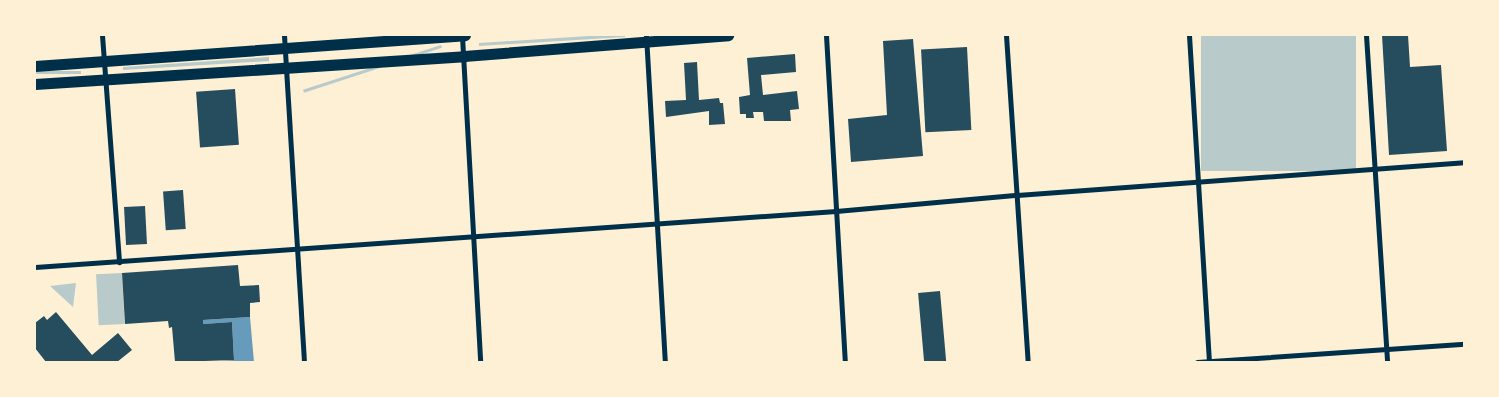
<!DOCTYPE html>
<style>
body{margin:0}
#map{position:relative;width:1499px;height:397px;overflow:hidden;background:#fdf0d5;font-family:"Golos Text",sans-serif}
div>[style]{position:absolute}
.green>*{inset:0;background:#b9caca;transform-origin:0 0}
.water>*{inset:0;background:#669bbc}
.building>*{inset:0;background:#264d5e;transform-origin:0 0}
.minor>*{height:5px;margin:-2.5px;padding:0 2.5px;transform-origin:2.5px;border-radius:2.5px;background:#003049}
.primary>*{height:11px;margin:-5.5px;padding:0 5.5px;transform-origin:5.5px;border-radius:5.5px;background:#003049}
span{translate:-50% -50%;white-space:nowrap;text-align:center;line-height:1.15;-webkit-text-stroke:4px #fdf0d5;paint-order:stroke}
.frame{position:absolute;inset:0;border:36px solid #fdf0d5;pointer-events:none}
</style>
<div id="map">
<div class="green">
<i style="clip-path:polygon(604px 35px,625px 35px,625px 37px,479px 46px,479px 43px)"></i>
<i style="left:1201px;top:35px;width:155px;height:136px"></i>
<i style="left:441px;top:45px;width:3px;height:145px;rotate:72deg"></i>
<i style="clip-path:polygon(269px 57px,269px 61px,123px 70px,123px 67px)"></i>
<i style="left:81px;top:71px;width:3px;height:46px;rotate:90deg"></i>
<i style="left:122px;top:273px;width:51px;height:26px;rotate:87deg"></i>
<i style="clip-path:polygon(76px 283px,73px 307px,50px 286px)"></i>
</div>
<div class="water">
<i style="clip-path:polygon(250px 317px,254px 362px,208px 362px,234px 360px,232px 322px,203px 324px,203px 320px)"></i>
</div>
<div class="building">
<i style="clip-path:polygon(1382px 35px,1408px 35px,1410px 67px,1441px 65px,1447px 151px,1389px 155px)"></i>
<i style="clip-path:polygon(913px 39px,923px 156px,851px 162px,848px 119px,887px 115px,883px 41px)"></i>
<i style="left:967px;top:47px;width:83px;height:46px;rotate:87deg"></i>
<i style="clip-path:polygon(795px 54px,796px 72px,761px 75px,763px 95px,797px 91px,799px 109px,790px 110px,791px 121px,764px 121px,763px 112px,753px 112px,754px 118px,746px 118px,746px 114px,740px 114px,739px 97px,750px 95px,747px 58px)"></i>
<i style="clip-path:polygon(697px 62px,699px 100px,719px 98px,720px 103px,723px 103px,725px 124px,709px 125px,709px 111px,666px 117px,665px 101px,686px 100px,684px 63px)"></i>
<i style="left:235px;top:89px;width:56px;height:39px;rotate:86deg"></i>
<i style="left:183px;top:190px;width:39px;height:20px;rotate:86deg"></i>
<i style="left:145px;top:206px;width:38px;height:21px;rotate:87deg"></i>
<i style="clip-path:polygon(238px 265px,240px 286px,259px 285px,260px 302px,250px 303px,250px 317px,203px 320px,203px 324px,232px 322px,234px 360px,175px 362px,172px 327px,169px 328px,168px 321px,125px 324px,122px 273px)"></i>
<i style="left:940px;top:291px;width:71px;height:22px;rotate:85deg"></i>
<i style="clip-path:polygon(56px 312px,92px 355px,118px 333px,132px 350px,117px 362px,46px 362px,35px 348px,35px 323px,44px 316px,47px 320px)"></i>
</div>
<div class="minor">
<i style="left:102px;top:35px;width:228px;rotate:85.7deg"></i>
<i style="left:284px;top:35px;width:328px;rotate:86.5deg"></i>
<i style="left:646px;top:35px;width:328px;rotate:86.7deg"></i>
<i style="left:826px;top:35px;width:328px;rotate:86.7deg"></i>
<i style="left:1006px;top:35px;width:328px;rotate:86.2deg"></i>
<i style="left:1189px;top:35px;width:328px;rotate:86.5deg"></i>
<i style="left:1366px;top:35px;width:328px;rotate:86.3deg"></i>
<i style="left:462px;top:36px;width:326px;rotate:86.8deg"></i>
<i style="left:35px;top:267px;width:803px;rotate:-4deg"></i>
<i style="left:836px;top:211px;width:182px;rotate:-5.1deg"></i>
<i style="left:1017px;top:195px;width:448px;rotate:-4.2deg"></i>
<i style="left:1197px;top:362px;width:268px;rotate:-3.9deg"></i>
</div>
<div class="primary">
<i style="left:35px;top:66px;width:431px;rotate:-4.1deg"></i>
<i style="left:35px;top:84px;width:430px;rotate:-3.7deg"></i>
<i style="left:464px;top:56px;width:265px;rotate:-4.5deg"></i>
</div>
<div class="frame"></div>
</div>
